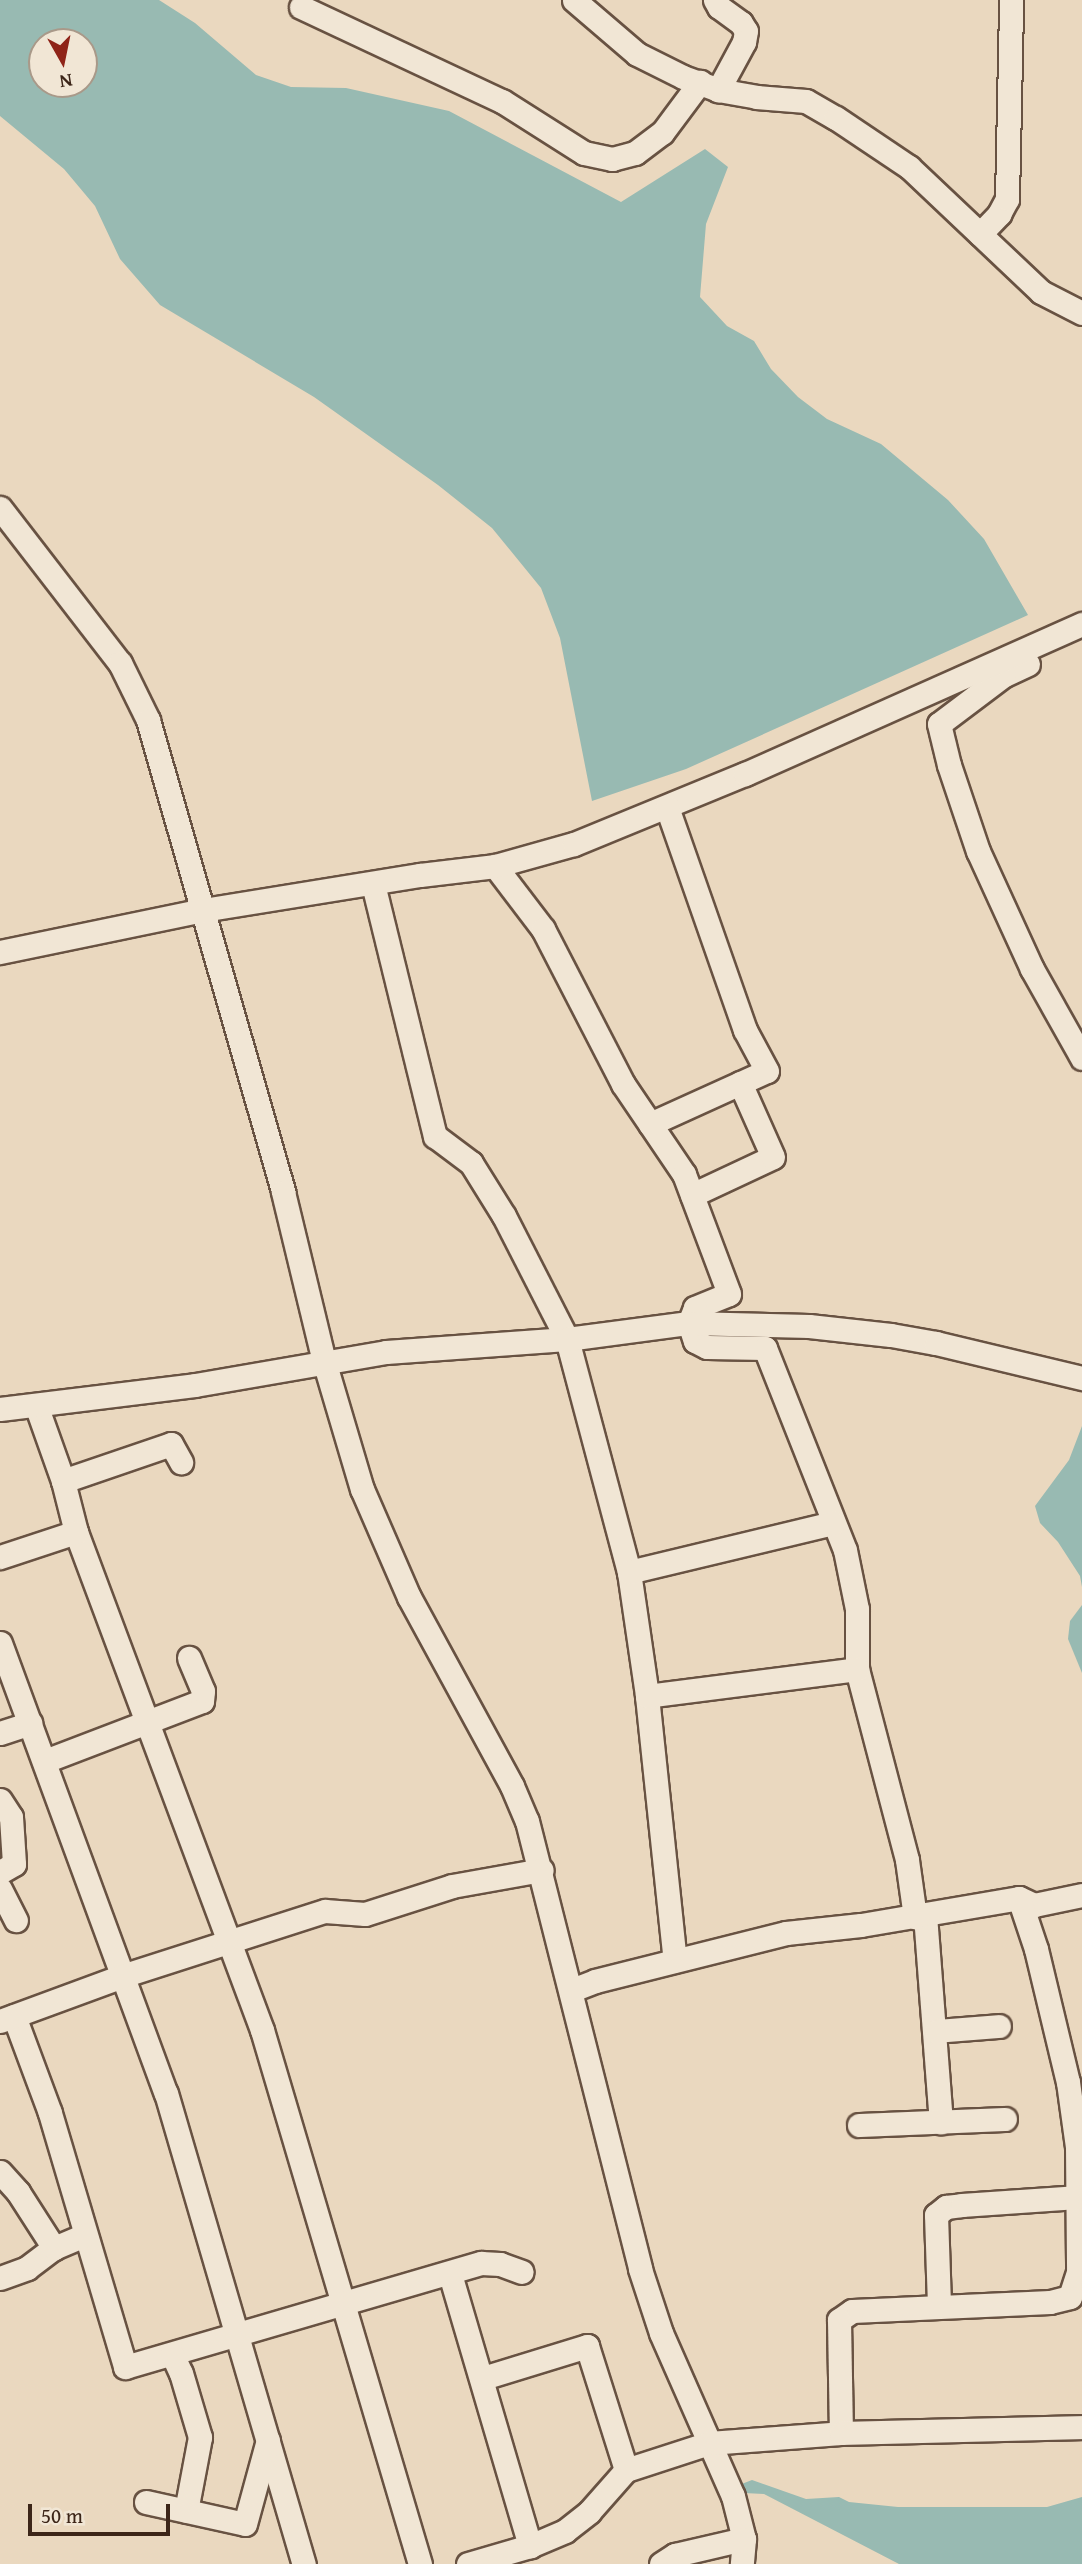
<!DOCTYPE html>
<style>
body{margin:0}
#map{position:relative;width:1082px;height:2564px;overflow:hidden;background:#ead8bf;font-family:"Gentium Book Plus",serif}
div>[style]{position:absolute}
.water>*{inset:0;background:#98bab2}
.roads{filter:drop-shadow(2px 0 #685242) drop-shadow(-2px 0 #685242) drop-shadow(0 2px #685242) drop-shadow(0 -2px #685242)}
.minor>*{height:23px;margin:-11.5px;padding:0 11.5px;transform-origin:11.5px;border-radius:11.5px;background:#f1e6d5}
span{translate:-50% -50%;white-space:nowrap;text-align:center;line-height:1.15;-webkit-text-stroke:5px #f1e6d5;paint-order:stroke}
.north{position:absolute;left:28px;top:28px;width:70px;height:70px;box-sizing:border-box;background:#f1e6d5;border:2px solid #a99989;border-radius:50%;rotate:171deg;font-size:19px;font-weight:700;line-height:28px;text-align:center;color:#3c2518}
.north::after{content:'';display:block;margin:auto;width:24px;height:32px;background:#8f2418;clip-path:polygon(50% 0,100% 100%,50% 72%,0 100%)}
.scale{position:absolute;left:28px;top:2504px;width:142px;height:32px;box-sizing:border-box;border:4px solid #3c2518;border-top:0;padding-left:9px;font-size:21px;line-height:24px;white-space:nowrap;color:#3c2518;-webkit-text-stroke:5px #f1e6d5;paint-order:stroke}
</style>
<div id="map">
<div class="water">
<i style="clip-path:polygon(evenodd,0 0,159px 0,195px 23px,256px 75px,291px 87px,346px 88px,449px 111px,621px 202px,705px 149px,728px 167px,706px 224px,700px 297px,727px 326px,754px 341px,771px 369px,798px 397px,827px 419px,881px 444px,948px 500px,984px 539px,1028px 615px,686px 769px,592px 801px,560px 638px,541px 588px,492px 528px,438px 485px,314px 397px,160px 305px,120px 259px,95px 206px,64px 169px,0 116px,0 0,42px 42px,84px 42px,84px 84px,42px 84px,42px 42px)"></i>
<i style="clip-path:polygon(1082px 1426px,1082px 1587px,1080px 1576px,1058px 1542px,1040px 1523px,1035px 1506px,1069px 1460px)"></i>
<i style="clip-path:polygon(1082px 1605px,1082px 1673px,1068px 1639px,1070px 1621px)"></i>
<i style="clip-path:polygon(752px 2480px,806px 2499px,839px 2497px,849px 2502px,898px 2507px,1047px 2507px,1082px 2497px,1082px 2564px,899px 2564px,764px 2494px,744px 2493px,739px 2485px)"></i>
</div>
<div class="roads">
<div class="minor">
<i style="left:574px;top:0;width:83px;rotate:40.6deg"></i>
<i style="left:637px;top:54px;width:51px;rotate:26.6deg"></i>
<i style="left:683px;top:77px;width:37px;rotate:20deg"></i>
<i style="left:718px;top:90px;width:39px;rotate:10deg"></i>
<i style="left:756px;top:97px;width:50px;rotate:4.6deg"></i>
<i style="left:806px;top:101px;width:34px;rotate:30deg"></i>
<i style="left:836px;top:118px;width:88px;rotate:33.9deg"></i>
<i style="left:909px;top:167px;width:182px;rotate:43.4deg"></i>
<i style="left:1041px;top:292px;width:46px;rotate:27.1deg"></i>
<i style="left:715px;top:0;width:8px;rotate:60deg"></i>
<i style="left:719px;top:7px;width:27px;rotate:36deg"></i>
<i style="left:741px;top:23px;width:9px;rotate:58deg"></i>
<i style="left:746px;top:31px;width:11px;rotate:100deg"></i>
<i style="left:744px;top:42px;width:55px;rotate:118.4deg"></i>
<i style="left:301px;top:7px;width:222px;rotate:25.1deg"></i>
<i style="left:502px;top:101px;width:97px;rotate:32.4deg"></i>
<i style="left:584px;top:153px;width:29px;rotate:12deg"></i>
<i style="left:612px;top:159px;width:24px;rotate:-15deg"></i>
<i style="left:635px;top:153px;width:34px;rotate:-37deg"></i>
<i style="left:662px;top:133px;width:64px;rotate:-53.3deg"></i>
<i style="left:980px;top:234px;width:28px;rotate:-46deg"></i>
<i style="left:999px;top:214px;width:17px;rotate:-62deg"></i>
<i style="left:1007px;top:199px;width:199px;rotate:-88.8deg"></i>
<i style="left:0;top:508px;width:196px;rotate:52.3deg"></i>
<i style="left:120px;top:663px;width:64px;rotate:63.8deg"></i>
<i style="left:148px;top:720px;width:491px;rotate:74deg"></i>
<i style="left:283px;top:1192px;width:174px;rotate:76.4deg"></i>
<i style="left:324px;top:1361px;width:134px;rotate:73.5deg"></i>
<i style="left:362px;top:1489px;width:118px;rotate:66.5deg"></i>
<i style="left:409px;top:1597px;width:215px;rotate:61.4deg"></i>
<i style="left:512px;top:1786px;width:38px;rotate:67deg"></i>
<i style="left:527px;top:1821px;width:462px;rotate:75.8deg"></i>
<i style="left:640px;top:2269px;width:67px;rotate:71.8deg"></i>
<i style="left:661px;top:2333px;width:178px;rotate:66.2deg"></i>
<i style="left:733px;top:2496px;width:44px;rotate:75.7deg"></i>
<i style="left:744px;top:2539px;width:25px;rotate:95deg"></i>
<i style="left:1028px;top:664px;width:26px;rotate:155deg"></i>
<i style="left:1004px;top:675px;width:81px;rotate:143deg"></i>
<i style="left:939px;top:724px;width:42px;rotate:76.3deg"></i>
<i style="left:949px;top:765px;width:91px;rotate:71.4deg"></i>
<i style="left:978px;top:851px;width:130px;rotate:65.4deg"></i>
<i style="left:1032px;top:969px;width:102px;rotate:60.7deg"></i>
<i style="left:495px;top:866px;width:79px;rotate:52.7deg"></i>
<i style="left:543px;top:929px;width:174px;rotate:62.7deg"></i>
<i style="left:623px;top:1084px;width:109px;rotate:55.9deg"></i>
<i style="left:684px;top:1174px;width:128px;rotate:69.4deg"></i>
<i style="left:729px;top:1294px;width:37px;rotate:158deg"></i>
<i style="left:695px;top:1308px;width:16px;rotate:112deg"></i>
<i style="left:689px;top:1323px;width:19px;rotate:72deg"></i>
<i style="left:695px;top:1341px;width:13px;rotate:27deg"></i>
<i style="left:707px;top:1347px;width:58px;rotate:1deg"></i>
<i style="left:765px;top:1348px;width:217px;rotate:68.4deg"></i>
<i style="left:845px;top:1550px;width:60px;rotate:78.5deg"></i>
<i style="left:857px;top:1609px;width:60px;rotate:90deg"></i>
<i style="left:857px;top:1669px;width:197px;rotate:75.3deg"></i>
<i style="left:907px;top:1860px;width:58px;rotate:82deg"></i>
<i style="left:373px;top:884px;width:260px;rotate:76.2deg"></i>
<i style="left:435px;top:1136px;width:45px;rotate:36.9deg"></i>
<i style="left:471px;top:1163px;width:62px;rotate:58.1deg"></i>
<i style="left:504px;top:1216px;width:138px;rotate:62.9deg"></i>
<i style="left:567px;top:1339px;width:241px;rotate:75.1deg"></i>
<i style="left:629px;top:1572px;width:125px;rotate:81.7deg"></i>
<i style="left:647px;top:1696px;width:266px;rotate:84deg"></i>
<i style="left:0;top:952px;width:207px;rotate:-11.7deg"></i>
<i style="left:203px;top:910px;width:220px;rotate:-9.2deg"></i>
<i style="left:420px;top:875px;width:76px;rotate:-6.8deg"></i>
<i style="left:495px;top:866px;width:82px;rotate:-15.6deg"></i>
<i style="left:574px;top:844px;width:185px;rotate:-22.3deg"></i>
<i style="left:745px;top:774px;width:369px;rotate:-24deg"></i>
<i style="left:650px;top:1124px;width:128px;rotate:-24.4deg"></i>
<i style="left:767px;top:1071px;width:47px;rotate:-118.2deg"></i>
<i style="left:745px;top:1030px;width:236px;rotate:-109.3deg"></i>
<i style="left:692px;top:1195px;width:89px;rotate:-25.1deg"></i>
<i style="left:773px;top:1157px;width:81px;rotate:-114deg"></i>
<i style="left:36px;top:1405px;width:81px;rotate:70.4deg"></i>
<i style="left:63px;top:1481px;width:53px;rotate:75.7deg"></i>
<i style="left:76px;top:1532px;width:532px;rotate:69.52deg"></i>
<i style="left:262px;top:2030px;width:557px;rotate:73.52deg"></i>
<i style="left:0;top:1409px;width:196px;rotate:-7deg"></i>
<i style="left:195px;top:1385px;width:194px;rotate:-9.8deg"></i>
<i style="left:386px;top:1352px;width:181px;rotate:-4.1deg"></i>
<i style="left:567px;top:1339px;width:123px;rotate:-7.5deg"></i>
<i style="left:689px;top:1323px;width:120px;rotate:1.4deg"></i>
<i style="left:809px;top:1326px;width:82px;rotate:6.3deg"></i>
<i style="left:891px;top:1335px;width:46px;rotate:10.1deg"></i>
<i style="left:936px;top:1343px;width:150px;rotate:13.5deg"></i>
<i style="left:63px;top:1481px;width:114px;rotate:-18.9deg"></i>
<i style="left:171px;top:1444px;width:21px;rotate:61deg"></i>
<i style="left:0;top:1557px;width:80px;rotate:-18.2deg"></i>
<i style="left:629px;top:1572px;width:210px;rotate:-13.5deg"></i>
<i style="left:0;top:1643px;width:480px;rotate:69.8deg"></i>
<i style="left:166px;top:2093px;width:491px;rotate:73.7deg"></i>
<i style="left:647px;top:1696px;width:212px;rotate:-7.3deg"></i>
<i style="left:0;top:1733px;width:32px;rotate:-18deg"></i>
<i style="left:45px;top:1761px;width:168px;rotate:-20.9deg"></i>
<i style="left:202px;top:1701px;width:10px;rotate:-84deg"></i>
<i style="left:203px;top:1691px;width:36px;rotate:-113deg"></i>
<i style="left:0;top:1800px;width:20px;rotate:57deg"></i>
<i style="left:11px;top:1817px;width:47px;rotate:86.3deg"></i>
<i style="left:14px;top:1864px;width:16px;rotate:150deg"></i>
<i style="left:0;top:1889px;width:35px;rotate:63deg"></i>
<i style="left:1019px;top:1898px;width:17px;rotate:25deg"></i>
<i style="left:1034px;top:1905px;width:49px;rotate:-11.8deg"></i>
<i style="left:925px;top:1915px;width:208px;rotate:85.6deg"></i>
<i style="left:572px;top:1990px;width:25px;rotate:-21deg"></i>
<i style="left:595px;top:1981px;width:197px;rotate:-14.1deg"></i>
<i style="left:786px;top:1933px;width:75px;rotate:-6.1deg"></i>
<i style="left:861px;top:1925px;width:160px;rotate:-9.7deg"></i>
<i style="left:1019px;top:1898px;width:54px;rotate:71.6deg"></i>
<i style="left:1036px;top:1949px;width:137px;rotate:76.5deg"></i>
<i style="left:1068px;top:2082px;width:66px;rotate:82.1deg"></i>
<i style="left:1077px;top:2147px;width:125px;rotate:89.5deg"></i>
<i style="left:1078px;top:2272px;width:26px;rotate:108deg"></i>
<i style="left:1070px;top:2297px;width:21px;rotate:166deg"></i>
<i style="left:1050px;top:2302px;width:198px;rotate:177.4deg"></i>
<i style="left:852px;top:2311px;width:16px;rotate:145deg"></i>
<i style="left:839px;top:2320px;width:113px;rotate:89deg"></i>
<i style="left:14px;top:2016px;width:103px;rotate:69.6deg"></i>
<i style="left:50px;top:2113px;width:265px;rotate:73.5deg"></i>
<i style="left:125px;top:2367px;width:371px;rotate:-16.3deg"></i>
<i style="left:481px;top:2263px;width:19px;rotate:3deg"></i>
<i style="left:500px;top:2264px;width:23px;rotate:20deg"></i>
<i style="left:0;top:2021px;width:130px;rotate:-20.2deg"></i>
<i style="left:122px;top:1976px;width:213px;rotate:-17.8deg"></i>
<i style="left:325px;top:1911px;width:40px;rotate:4.3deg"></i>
<i style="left:365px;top:1914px;width:91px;rotate:-17.8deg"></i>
<i style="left:452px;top:1886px;width:91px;rotate:-10.1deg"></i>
<i style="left:936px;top:2031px;width:63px;rotate:-4.5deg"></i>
<i style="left:859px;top:2125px;width:146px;rotate:-2.4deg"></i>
<i style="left:0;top:2172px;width:27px;rotate:48deg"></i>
<i style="left:18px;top:2192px;width:67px;rotate:57.3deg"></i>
<i style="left:450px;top:2274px;width:284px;rotate:73.6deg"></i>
<i style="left:0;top:2278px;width:29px;rotate:-20deg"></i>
<i style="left:27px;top:2268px;width:34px;rotate:-37deg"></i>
<i style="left:54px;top:2248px;width:34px;rotate:-23deg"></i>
<i style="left:939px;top:2305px;width:90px;rotate:-91.9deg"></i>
<i style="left:936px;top:2215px;width:13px;rotate:-39deg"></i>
<i style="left:946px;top:2207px;width:16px;rotate:-7deg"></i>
<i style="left:962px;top:2205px;width:117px;rotate:-3.9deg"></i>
<i style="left:172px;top:2354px;width:21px;rotate:65deg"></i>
<i style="left:181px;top:2373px;width:67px;rotate:73.5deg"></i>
<i style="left:200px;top:2437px;width:75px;rotate:100.7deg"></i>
<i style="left:483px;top:2378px;width:109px;rotate:-17.1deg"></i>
<i style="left:587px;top:2346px;width:130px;rotate:72.5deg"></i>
<i style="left:146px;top:2502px;width:101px;rotate:12.5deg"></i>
<i style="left:245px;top:2524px;width:87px;rotate:-74.7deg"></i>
<i style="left:468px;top:2564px;width:65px;rotate:-16.2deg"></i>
<i style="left:530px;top:2546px;width:38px;rotate:-23deg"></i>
<i style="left:565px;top:2531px;width:31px;rotate:-38deg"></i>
<i style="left:589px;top:2512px;width:56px;rotate:-48.6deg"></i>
<i style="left:626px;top:2470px;width:87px;rotate:-18deg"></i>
<i style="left:709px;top:2443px;width:132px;rotate:-4.3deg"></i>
<i style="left:841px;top:2433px;width:241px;rotate:-1.4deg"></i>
<i style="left:661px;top:2564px;width:17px;rotate:-33deg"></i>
<i style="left:675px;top:2555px;width:71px;rotate:-13.1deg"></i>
</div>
</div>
<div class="north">N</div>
<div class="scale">50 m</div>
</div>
